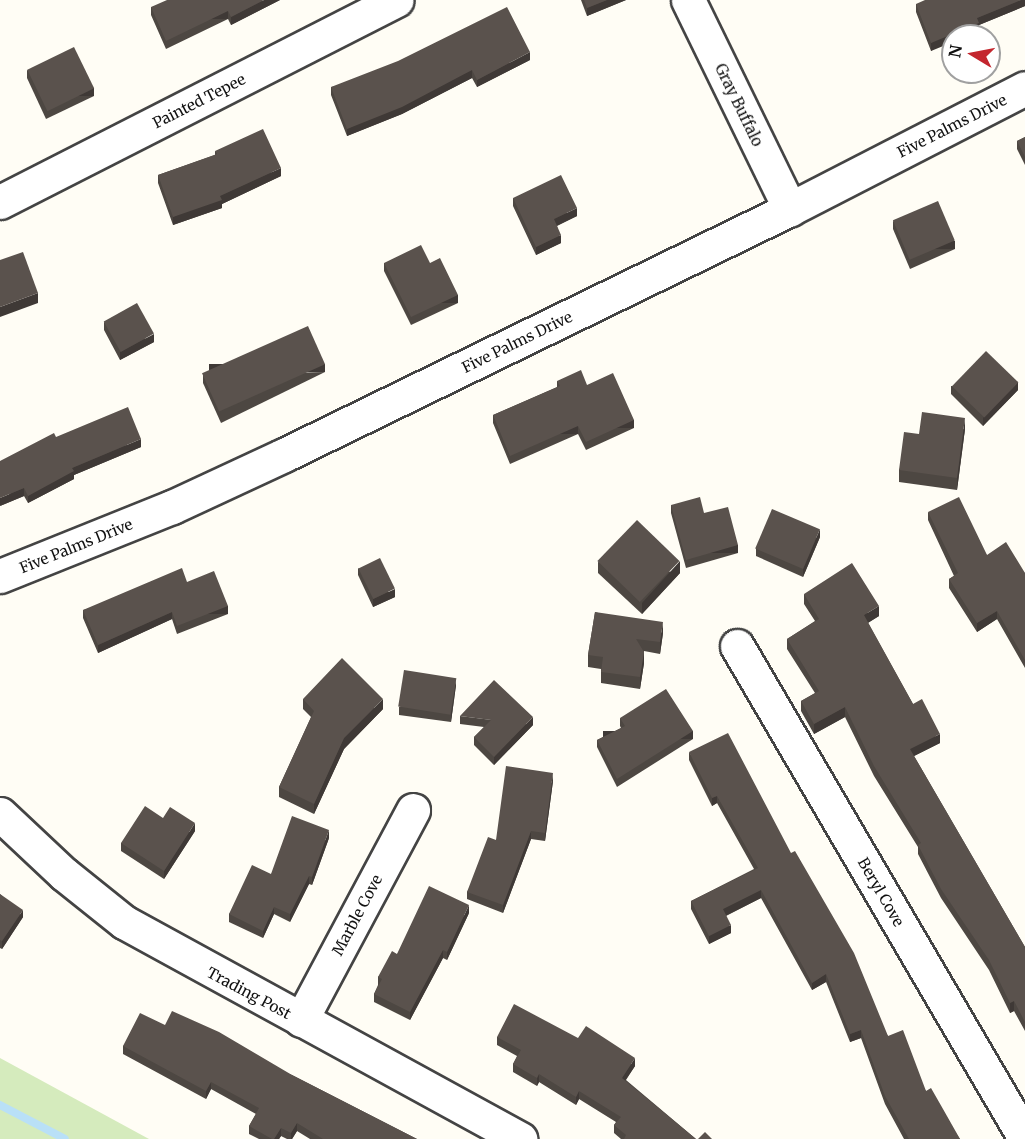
<!DOCTYPE html>
<style>
body{margin:0}
#map{position:relative;width:1025px;height:1139px;overflow:hidden;background:#fffdf5;font-family:Merriweather,serif}
div>[style]{position:absolute}
.green>*{inset:0;background:#d5ebbd}
.stream>*{height:8px;margin:-4px;padding:0 4px;transform-origin:4px;border-radius:4px;background:#b9e0f7}
.roads{filter:drop-shadow(2px 0 #444) drop-shadow(-2px 0 #444) drop-shadow(0 2px #444) drop-shadow(0 -2px #444)}
.minor>*{height:33px;margin:-16.5px;padding:0 16.5px;transform-origin:16.5px;border-radius:16.5px;background:#fff}
.wall>*{inset:0;background:#4d4742}
.shaded-wall>*{inset:0;background:#3f3936;transform-origin:0 0}
.building>*{inset:0;background:#5a524d;transform-origin:0 0}
span{translate:-50% -50%;white-space:nowrap;text-align:center;line-height:1.15;-webkit-text-stroke:6px #fff;paint-order:stroke}
.street-label{font-size:15px;color:#111}
.north{position:absolute;left:941px;top:24px;width:60px;height:60px;box-sizing:border-box;background:#fff;border:2px solid #a0a0a0;border-radius:50%;rotate:280deg;font-size:16px;font-weight:700;line-height:24px;text-align:center;color:#111}
.north::after{content:'';display:block;margin:auto;width:21px;height:27px;background:#c4262e;clip-path:polygon(50% 0,100% 100%,50% 72%,0 100%)}
</style>
<div id="map">
<div class="green">
<i style="clip-path:polygon(0 1058px,149px 1139px,0 1139px)"></i>
</div>
<div class="stream">
<i style="left:0;top:1105px;width:73px;rotate:27.6deg"></i>
</div>
<div class="roads">
<div class="minor">
<i style="left:688px;top:0;width:233px;rotate:64deg"></i>
<i style="left:0;top:202px;width:445px;rotate:-27deg"></i>
<i style="left:0;top:576px;width:185px;rotate:-21.9deg"></i>
<i style="left:172px;top:507px;width:123px;rotate:-24.9deg"></i>
<i style="left:284px;top:455px;width:563px;rotate:-25.93deg"></i>
<i style="left:790px;top:209px;width:264px;rotate:-27.2deg"></i>
<i style="left:737px;top:646px;width:570px;rotate:59.66deg"></i>
<i style="left:0;top:814px;width:88px;rotate:43.2deg"></i>
<i style="left:64px;top:874px;width:77px;rotate:38.7deg"></i>
<i style="left:124px;top:922px;width:452px;rotate:28.7deg"></i>
<i style="left:301px;top:1020px;width:238px;rotate:-61.9deg"></i>
</div>
</div>
<div class="wall">
<i style="clip-path:polygon(280px 0,231px 25px,228px 19px,166px 49px,151px 15px,151px 7px)"></i>
<i style="clip-path:polygon(581px 0,626px 0,587px 16px)"></i>
<i style="clip-path:polygon(1025px 0,1025px 6px,979px 25px,979px 31px,967px 36px,953px 36px,931px 51px,916px 12px,916px 4px)"></i>
<i style="clip-path:polygon(530px 60px,477px 87px,472px 78px,402px 114px,347px 136px,331px 95px,331px 87px)"></i>
<i style="clip-path:polygon(27px 70px,94px 96px,46px 119px,27px 78px)"></i>
<i style="clip-path:polygon(1025px 137px,1025px 165px,1017px 149px,1017px 141px)"></i>
<i style="clip-path:polygon(215px 151px,281px 176px,222px 204px,222px 208px,173px 225px,158px 183px,158px 175px,215px 155px)"></i>
<i style="clip-path:polygon(513px 198px,577px 216px,557px 226px,561px 243px,536px 255px,513px 206px)"></i>
<i style="clip-path:polygon(893px 221px,955px 249px,910px 269px,893px 229px)"></i>
<i style="clip-path:polygon(384px 263px,430px 263px,458px 303px,411px 325px,384px 271px)"></i>
<i style="clip-path:polygon(104px 322px,154px 342px,120px 360px,104px 330px)"></i>
<i style="clip-path:polygon(325px 372px,221px 423px,203px 383px,203px 375px)"></i>
<i style="clip-path:polygon(557px 381px,587px 385px,634px 428px,586px 450px,578px 434px,510px 464px,493px 423px,493px 415px,557px 387px)"></i>
<i style="clip-path:polygon(951px 386px,1018px 390px,983px 426px,951px 394px)"></i>
<i style="clip-path:polygon(965px 429px,957px 490px,899px 482px,899px 470px,919px 434px)"></i>
<i style="clip-path:polygon(56px 437px,141px 447px,74px 475px,74px 479px,28px 503px,24px 496px,0 506px)"></i>
<i style="clip-path:polygon(671px 505px,704px 513px,738px 553px,686px 568px,671px 513px)"></i>
<i style="clip-path:polygon(928px 512px,987px 555px,1025px 573px,1025px 668px,997px 619px,977px 632px,949px 588px,949px 579px,954px 576px,928px 520px)"></i>
<i style="clip-path:polygon(820px 537px,803px 577px,756px 556px,756px 549px)"></i>
<i style="clip-path:polygon(598px 562px,680px 573px,642px 614px,598px 573px)"></i>
<i style="clip-path:polygon(358px 568px,395px 597px,373px 607px,358px 575px)"></i>
<i style="clip-path:polygon(187px 582px,228px 614px,177px 634px,172px 619px,98px 653px,83px 618px,83px 610px)"></i>
<i style="clip-path:polygon(804px 594px,879px 616px,868px 623px,913px 704px,940px 743px,914px 756px,1025px 947px,1025px 1031px,1014px 1011px,1010px 1013px,989px 970px,941px 898px,918px 854px,918px 847px,874px 776px,845px 717px,814px 734px,801px 711px,801px 701px,815px 693px,787px 649px,787px 639px,815px 621px,804px 604px)"></i>
<i style="clip-path:polygon(595px 612px,663px 633px,660px 654px,644px 651px,644px 663px,640px 689px,601px 683px,601px 669px,588px 667px,588px 655px)"></i>
<i style="clip-path:polygon(456px 685px,451px 722px,399px 715px,399px 707px)"></i>
<i style="clip-path:polygon(303px 699px,383px 709px,344px 749px,314px 814px,279px 797px,279px 787px,311px 717px,303px 709px)"></i>
<i style="clip-path:polygon(460px 716px,533px 725px,494px 765px,474px 745px,474px 737px,484px 727px,460px 724px)"></i>
<i style="clip-path:polygon(620px 718px,693px 739px,617px 787px,597px 747px,597px 740px,621px 728px,620px 726px)"></i>
<i style="clip-path:polygon(689px 752px,888px 1036px,926px 1091px,960px 1139px,904px 1139px,885px 1104px,861px 1038px,850px 1042px,826px 982px,812px 990px,761px 898px,726px 916px,731px 933px,709px 944px,691px 909px,691px 901px,754px 869px,717px 803px,712px 806px,689px 760px)"></i>
<i style="clip-path:polygon(553px 781px,545px 841px,531px 839px,503px 913px,467px 899px,467px 892px,496px 840px)"></i>
<i style="clip-path:polygon(195px 831px,164px 879px,121px 851px,121px 843px)"></i>
<i style="clip-path:polygon(329px 838px,312px 885px,309px 884px,290px 922px,274px 914px,263px 938px,229px 922px,229px 914px,271px 874px)"></i>
<i style="clip-path:polygon(0 894px,23px 917px,2px 949px,0 948px)"></i>
<i style="clip-path:polygon(469px 913px,447px 960px,443px 958px,410px 1020px,374px 1002px,374px 994px,378px 985px,378px 977px,397px 954px)"></i>
<i style="clip-path:polygon(165px 1025px,292px 1075px,417px 1139px,310px 1139px,297px 1131px,292px 1139px,287px 1139px,281px 1136px,279px 1139px,259px 1139px,249px 1134px,249px 1126px,256px 1114px,211px 1089px,206px 1099px,123px 1054px,123px 1046px)"></i>
<i style="clip-path:polygon(497px 1037px,578px 1038px,635px 1066px,626px 1080px,696px 1139px,621px 1139px,614px 1133px,614px 1125px,616px 1122px,579px 1099px,576px 1105px,539px 1082px,537px 1086px,513px 1072px,513px 1064px,517px 1056px,497px 1045px)"></i>
</div>
<div class="shaded-wall">
<i style="clip-path:polygon(264px 0,280px 0,231px 25px,231px 17px)"></i>
<i style="clip-path:polygon(607px 0,626px 0,587px 16px,587px 8px)"></i>
<i style="clip-path:polygon(1021px 0,1025px 0,1025px 6px,979px 25px,979px 31px,967px 36px,953px 36px,953px 42px,931px 51px,931px 43px,977px 18px)"></i>
<i style="left:228px;top:11px;width:8px;height:69px;rotate:90deg"></i>
<i style="clip-path:polygon(530px 52px,530px 60px,477px 87px,477px 80px)"></i>
<i style="clip-path:polygon(472px 70px,472px 78px,402px 114px,347px 136px,347px 129px)"></i>
<i style="left:94px;top:88px;width:8px;height:53px;rotate:90deg"></i>
<i style="clip-path:polygon(281px 168px,281px 176px,222px 204px,222px 208px,173px 225px,173px 217px)"></i>
<i style="clip-path:polygon(577px 208px,577px 216px,554px 227px,554px 219px)"></i>
<i style="clip-path:polygon(561px 235px,561px 243px,536px 255px,536px 247px)"></i>
<i style="left:955px;top:241px;width:8px;height:49px;rotate:90deg"></i>
<i style="clip-path:polygon(38px 293px,38px 303px,0 317px,0 307px)"></i>
<i style="left:458px;top:295px;width:8px;height:52px;rotate:90deg"></i>
<i style="clip-path:polygon(154px 334px,154px 342px,120px 360px,120px 352px)"></i>
<i style="left:325px;top:364px;width:8px;height:116px;rotate:90deg"></i>
<i style="clip-path:polygon(1018px 382px,1018px 390px,983px 426px,983px 418px)"></i>
<i style="clip-path:polygon(965px 418px,965px 429px,957px 490px,957px 478px)"></i>
<i style="left:634px;top:420px;width:8px;height:53px;rotate:90deg"></i>
<i style="left:578px;top:426px;width:8px;height:74px;rotate:90deg"></i>
<i style="clip-path:polygon(141px 439px,141px 447px,74px 475px,74px 479px,28px 503px,28px 496px,72px 468px)"></i>
<i style="clip-path:polygon(24px 488px,24px 496px,0 506px,0 498px)"></i>
<i style="clip-path:polygon(820px 529px,820px 537px,803px 577px,803px 569px)"></i>
<i style="left:738px;top:545px;width:8px;height:54px;rotate:90deg"></i>
<i style="clip-path:polygon(680px 561px,680px 573px,642px 614px,642px 603px)"></i>
<i style="clip-path:polygon(395px 589px,395px 597px,373px 607px,373px 599px)"></i>
<i style="left:228px;top:606px;width:8px;height:55px;rotate:90deg"></i>
<i style="clip-path:polygon(879px 606px,879px 616px,864px 625px,864px 615px)"></i>
<i style="clip-path:polygon(997px 611px,997px 619px,977px 632px,977px 623px)"></i>
<i style="clip-path:polygon(172px 612px,172px 619px,98px 653px,98px 645px)"></i>
<i style="clip-path:polygon(663px 622px,663px 633px,660px 654px,660px 642px)"></i>
<i style="clip-path:polygon(644px 652px,644px 663px,640px 689px,640px 677px)"></i>
<i style="clip-path:polygon(456px 678px,456px 685px,451px 722px,451px 714px)"></i>
<i style="clip-path:polygon(383px 699px,383px 709px,344px 749px,314px 814px,314px 804px,344px 738px)"></i>
<i style="clip-path:polygon(845px 707px,845px 717px,814px 734px,814px 724px)"></i>
<i style="clip-path:polygon(533px 717px,533px 725px,494px 765px,494px 757px)"></i>
<i style="left:693px;top:731px;width:8px;height:90px;rotate:90deg"></i>
<i style="clip-path:polygon(940px 734px,940px 743px,910px 758px,910px 749px)"></i>
<i style="clip-path:polygon(553px 773px,553px 781px,545px 841px,545px 833px)"></i>
<i style="clip-path:polygon(717px 796px,717px 803px,712px 806px,712px 798px)"></i>
<i style="clip-path:polygon(195px 823px,195px 831px,164px 879px,164px 871px)"></i>
<i style="clip-path:polygon(329px 830px,329px 838px,312px 885px,312px 877px)"></i>
<i style="clip-path:polygon(531px 831px,531px 839px,503px 913px,503px 905px)"></i>
<i style="clip-path:polygon(309px 876px,309px 884px,290px 922px,290px 914px)"></i>
<i style="clip-path:polygon(761px 890px,761px 898px,723px 917px,723px 909px)"></i>
<i style="clip-path:polygon(469px 905px,469px 913px,447px 960px,447px 952px)"></i>
<i style="clip-path:polygon(274px 907px,274px 914px,263px 938px,263px 931px)"></i>
<i style="clip-path:polygon(23px 910px,23px 917px,2px 949px,2px 941px)"></i>
<i style="clip-path:polygon(731px 925px,731px 933px,709px 944px,709px 936px)"></i>
<i style="clip-path:polygon(443px 950px,443px 958px,410px 1020px,410px 1012px)"></i>
<i style="clip-path:polygon(826px 974px,826px 982px,812px 990px,812px 983px)"></i>
<i style="clip-path:polygon(1014px 1001px,1014px 1011px,1010px 1013px,1010px 1003px)"></i>
<i style="clip-path:polygon(861px 1030px,861px 1038px,850px 1042px,850px 1034px)"></i>
<i style="clip-path:polygon(635px 1058px,635px 1066px,622px 1085px,622px 1078px)"></i>
<i style="clip-path:polygon(539px 1074px,539px 1082px,537px 1086px,537px 1078px)"></i>
<i style="clip-path:polygon(211px 1082px,211px 1089px,206px 1099px,206px 1091px)"></i>
<i style="clip-path:polygon(579px 1091px,579px 1099px,576px 1105px,576px 1097px)"></i>
<i style="clip-path:polygon(297px 1123px,297px 1131px,292px 1139px,291px 1139px,291px 1133px)"></i>
<i style="clip-path:polygon(281px 1128px,281px 1136px,279px 1139px,274px 1139px)"></i>
</div>
<div class="building">
<i style="clip-path:polygon(167px 0,264px 0,231px 17px,228px 11px,166px 41px,151px 7px)"></i>
<i style="clip-path:polygon(584px 0,607px 0,587px 8px)"></i>
<i style="clip-path:polygon(925px 0,1021px 0,977px 18px,979px 23px,931px 43px,916px 4px)"></i>
<i style="clip-path:polygon(507px 7px,530px 52px,477px 80px,472px 70px,402px 107px,347px 129px,331px 87px,398px 61px)"></i>
<i style="left:74px;top:47px;width:46px;height:52px;rotate:64deg"></i>
<i style="clip-path:polygon(263px 129px,281px 168px,220px 196px,222px 200px,173px 217px,158px 175px,217px 154px,215px 151px)"></i>
<i style="clip-path:polygon(1025px 137px,1025px 157px,1017px 141px)"></i>
<i style="clip-path:polygon(561px 175px,577px 208px,554px 219px,561px 235px,536px 247px,513px 198px)"></i>
<i style="left:938px;top:201px;width:43px;height:49px;rotate:67deg"></i>
<i style="clip-path:polygon(421px 245px,430px 263px,440px 258px,458px 295px,411px 317px,384px 263px)"></i>
<i style="clip-path:polygon(23px 252px,38px 293px,0 307px,0 260px)"></i>
<i style="left:137px;top:303px;width:35px;height:38px;rotate:61deg"></i>
<i style="left:308px;top:326px;width:42px;height:116px;rotate:66deg"></i>
<i style="left:986px;top:351px;width:45px;height:49px;rotate:44deg"></i>
<i style="clip-path:polygon(581px 370px,587px 385px,613px 373px,634px 420px,586px 442px,578px 426px,510px 456px,493px 415px,560px 386px,557px 381px)"></i>
<i style="clip-path:polygon(128px 407px,141px 439px,72px 468px,74px 471px,28px 496px,24px 488px,0 498px,0 461px,54px 433px,56px 437px)"></i>
<i style="clip-path:polygon(922px 412px,965px 418px,957px 478px,899px 470px,904px 432px,919px 434px)"></i>
<i style="clip-path:polygon(700px 497px,704px 513px,728px 507px,738px 545px,686px 560px,671px 505px)"></i>
<i style="clip-path:polygon(959px 497px,987px 555px,1006px 542px,1025px 573px,1025px 660px,997px 611px,977px 623px,949px 579px,958px 573px,928px 512px)"></i>
<i style="left:772px;top:509px;width:52px;height:43px;rotate:23deg"></i>
<i style="left:637px;top:520px;width:59px;height:57px;rotate:44deg"></i>
<i style="left:380px;top:558px;width:34px;height:24px;rotate:64deg"></i>
<i style="clip-path:polygon(852px 563px,879px 606px,864px 615px,913px 704px,922px 699px,940px 734px,910px 749px,1025px 947px,1025px 1022px,1014px 1001px,1010px 1003px,989px 960px,941px 889px,918px 845px,921px 843px,874px 766px,845px 707px,814px 724px,801px 701px,819px 691px,787px 639px,819px 619px,804px 594px)"></i>
<i style="clip-path:polygon(182px 568px,187px 582px,214px 571px,228px 606px,177px 626px,172px 612px,98px 645px,83px 610px)"></i>
<i style="clip-path:polygon(595px 612px,663px 622px,660px 642px,636px 639px,644px 652px,640px 677px,601px 672px,603px 657px,588px 655px)"></i>
<i style="clip-path:polygon(342px 658px,383px 699px,344px 738px,314px 804px,279px 787px,314px 711px,303px 699px)"></i>
<i style="left:404px;top:670px;width:53px;height:37px;rotate:9deg"></i>
<i style="clip-path:polygon(494px 680px,533px 717px,494px 757px,474px 737px,491px 720px,460px 716px)"></i>
<i style="clip-path:polygon(666px 689px,693px 731px,617px 779px,597px 740px,625px 726px,620px 718px)"></i>
<i style="clip-path:polygon(728px 733px,791px 853px,795px 851px,854px 953px,888px 1036px,903px 1030px,926px 1091px,931px 1088px,960px 1139px,909px 1139px,885px 1096px,861px 1030px,850px 1034px,826px 974px,812px 983px,761px 890px,723px 909px,731px 925px,709px 936px,691px 901px,758px 868px,717px 796px,712px 798px,689px 752px)"></i>
<i style="clip-path:polygon(506px 766px,553px 773px,545px 833px,531px 831px,503px 905px,467px 892px,488px 837px,496px 840px)"></i>
<i style="clip-path:polygon(145px 806px,163px 818px,170px 807px,195px 823px,164px 871px,121px 843px)"></i>
<i style="clip-path:polygon(292px 816px,329px 830px,312px 877px,309px 876px,290px 914px,274px 907px,263px 931px,229px 914px,252px 865px,271px 874px)"></i>
<i style="clip-path:polygon(429px 886px,469px 905px,447px 952px,443px 950px,410px 1012px,374px 994px,382px 979px,378px 977px,392px 951px,397px 954px)"></i>
<i style="clip-path:polygon(0 894px,23px 910px,2px 941px,0 940px)"></i>
<i style="clip-path:polygon(514px 1004px,578px 1038px,586px 1026px,635px 1058px,622px 1078px,696px 1139px,624px 1139px,626px 1135px,614px 1125px,621px 1117px,579px 1091px,576px 1097px,539px 1074px,537px 1078px,513px 1064px,521px 1050px,497px 1037px)"></i>
<i style="clip-path:polygon(172px 1011px,219px 1032px,292px 1075px,417px 1139px,323px 1139px,297px 1123px,291px 1133px,281px 1128px,274px 1139px,272px 1139px,249px 1126px,259px 1108px,211px 1082px,206px 1091px,123px 1046px,140px 1013px,165px 1025px)"></i>
<i style="clip-path:polygon(705px 1132px,712px 1139px,698px 1139px)"></i>
</div>
<div class="street-label">
<span style="left:199px;top:101px;rotate:-27deg">Painted Tepee</span>
<span style="left:739px;top:105px;rotate:64deg">Gray Buffalo</span>
<span style="left:952px;top:126px;rotate:-27deg">Five Palms Drive</span>
<span style="left:517px;top:342px;rotate:-26deg">Five Palms Drive</span>
<span style="left:76px;top:546px;rotate:-22deg">Five Palms Drive</span>
<span style="left:881px;top:892px;rotate:60deg">Beryl Cove</span>
<span style="left:357px;top:915px;rotate:-62deg">Marble Cove</span>
<span style="left:249px;top:993px;rotate:28deg">Trading Post</span>
</div>
<div class="north">N</div>
</div>
